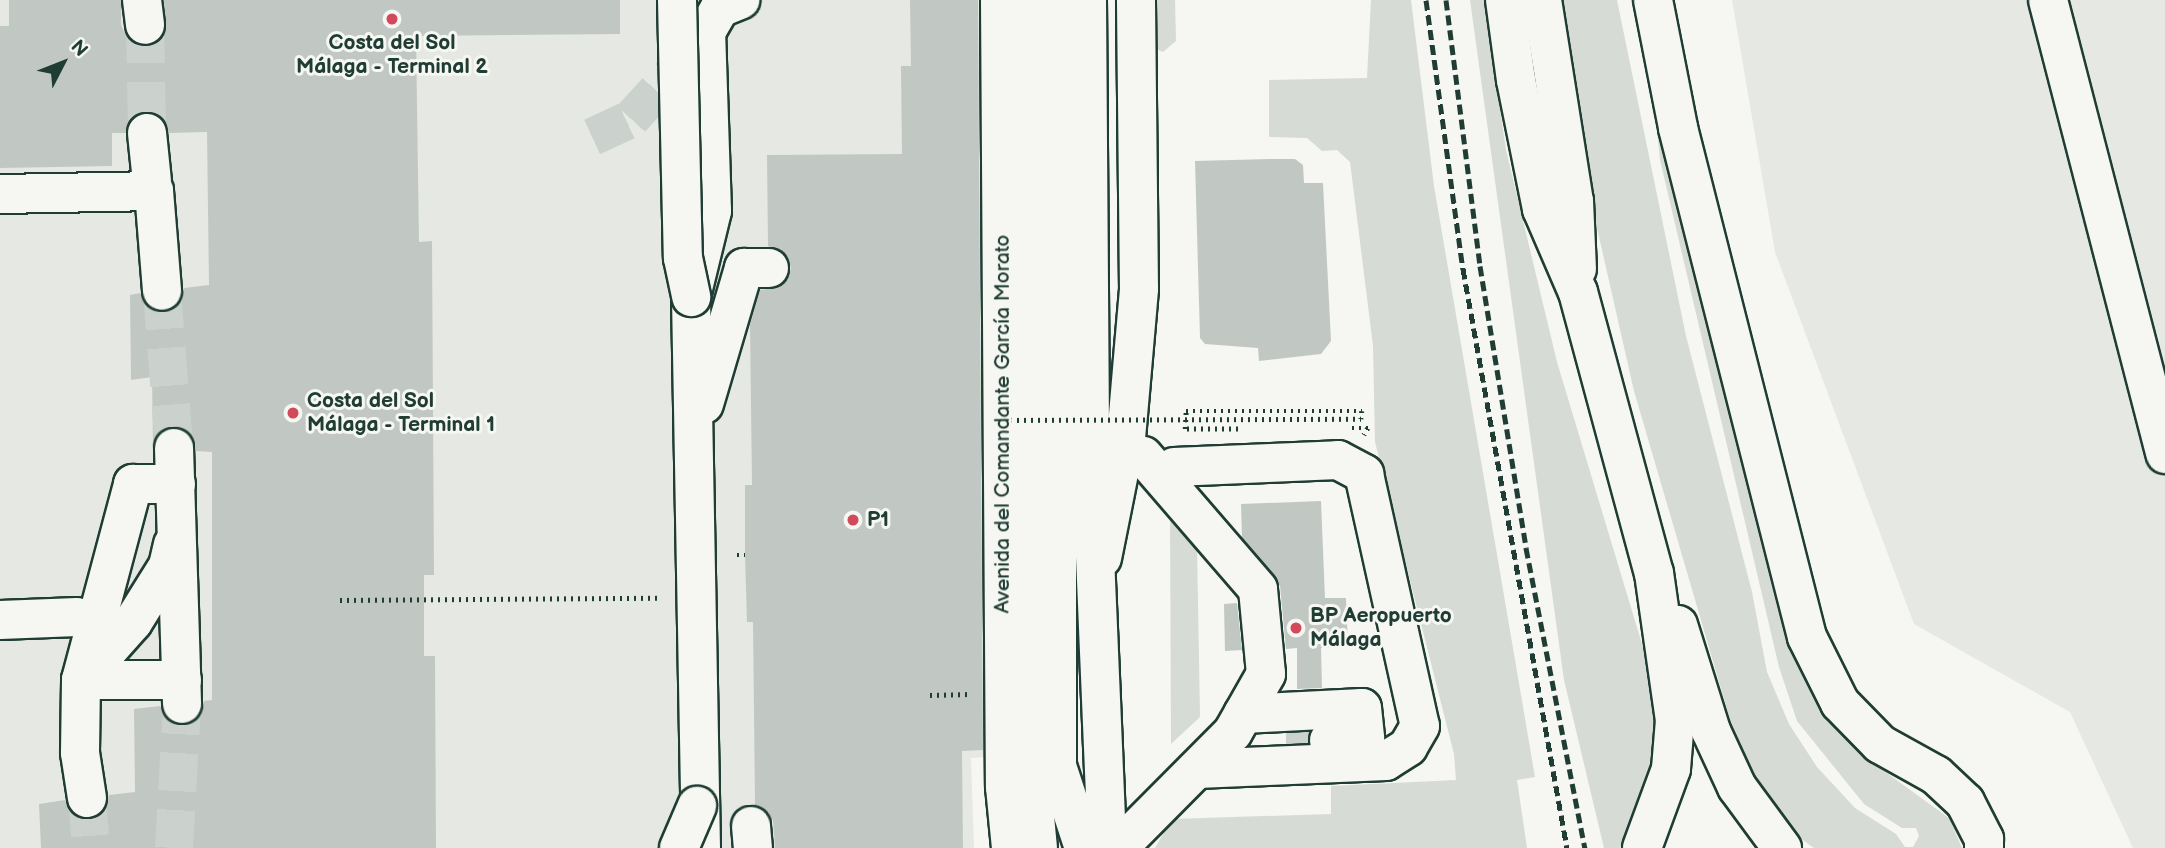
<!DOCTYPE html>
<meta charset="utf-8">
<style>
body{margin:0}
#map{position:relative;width:2165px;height:848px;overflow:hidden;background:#f6f6f2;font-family:"Balsamiq Sans",sans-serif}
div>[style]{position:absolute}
.built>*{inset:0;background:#e6e8e4}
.green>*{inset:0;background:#d6dbd6}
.building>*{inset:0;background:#c1c8c3;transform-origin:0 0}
.minor-tunnel>*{height:38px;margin-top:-19px;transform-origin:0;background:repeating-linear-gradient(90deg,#cbd1cc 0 38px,transparent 0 57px)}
.path>*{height:4.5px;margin-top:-2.25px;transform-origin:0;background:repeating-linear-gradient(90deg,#1f3d34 0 2px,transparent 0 7px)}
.roads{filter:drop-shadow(2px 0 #1f3d34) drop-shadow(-2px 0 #1f3d34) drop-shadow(0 2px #1f3d34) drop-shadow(0 -2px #1f3d34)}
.minor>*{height:38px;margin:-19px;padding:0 19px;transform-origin:19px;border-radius:19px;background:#f6f6f2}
.major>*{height:38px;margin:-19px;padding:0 19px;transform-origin:19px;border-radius:19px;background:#f6f6f2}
.rail>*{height:5px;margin-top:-2.5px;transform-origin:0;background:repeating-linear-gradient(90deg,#1f3d34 0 10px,transparent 0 15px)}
.path-bridge>*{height:4.5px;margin-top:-2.25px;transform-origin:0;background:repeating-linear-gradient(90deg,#1f3d34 0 2px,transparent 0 7px)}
.bridges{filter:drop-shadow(2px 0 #1f3d34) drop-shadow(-2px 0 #1f3d34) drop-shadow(0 2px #1f3d34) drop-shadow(0 -2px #1f3d34)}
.minor-bridge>*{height:38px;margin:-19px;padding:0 19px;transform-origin:19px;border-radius:19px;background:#f6f6f2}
.dots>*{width:19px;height:19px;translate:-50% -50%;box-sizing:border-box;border:4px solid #f6f6f2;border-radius:50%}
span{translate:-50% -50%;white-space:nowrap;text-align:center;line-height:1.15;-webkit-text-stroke:6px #f6f6f2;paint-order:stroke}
.poi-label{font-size:21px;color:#1f3d34;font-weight:700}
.left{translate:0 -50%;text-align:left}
.street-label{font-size:21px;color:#1f3d34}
.north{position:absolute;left:28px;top:28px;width:70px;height:70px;-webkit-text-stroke:5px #f6f6f2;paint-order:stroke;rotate:48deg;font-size:19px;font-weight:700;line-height:28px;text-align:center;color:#1f3d34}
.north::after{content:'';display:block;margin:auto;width:24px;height:32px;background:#1f3d34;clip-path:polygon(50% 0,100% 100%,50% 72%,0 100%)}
</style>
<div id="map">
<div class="built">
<i style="clip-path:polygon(0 0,1018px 0,1017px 755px,971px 758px,974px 848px,0 848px)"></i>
<i style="clip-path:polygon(1732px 0,2165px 0,2165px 848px,2133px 848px,2070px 712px,1914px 624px,1775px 252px)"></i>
</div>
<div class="green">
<i style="clip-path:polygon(1151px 0,1175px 0,1176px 41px,1163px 52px,1151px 47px)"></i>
<i style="clip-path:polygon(1371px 0,1411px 0,1434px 186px,1535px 777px,1517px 780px,1527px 848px,1155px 848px,1172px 819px,1331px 814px,1331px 786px,1456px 780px,1454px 754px,1375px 442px,1373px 346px,1350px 162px,1337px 150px,1322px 151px,1307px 138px,1269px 137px,1269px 80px,1367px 78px)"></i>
<i style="clip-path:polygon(1470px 0,1484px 0,1506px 150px,1557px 362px,1654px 684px,1661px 735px,1646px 807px,1620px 848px,1604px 848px,1564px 680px)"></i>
<i style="clip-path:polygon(1561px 0,1617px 0,1686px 336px,1752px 592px,1767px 672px,1789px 724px,1817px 767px,1855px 808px,1896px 834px,1905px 847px,1913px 847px,1919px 836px,1916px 828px,1902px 828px,1864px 804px,1797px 721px,1779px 667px,1660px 160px,1656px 119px,1798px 656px,1824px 713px,1866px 758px,1949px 818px,1962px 848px,1814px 848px,1797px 836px,1758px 782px,1734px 733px,1634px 391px,1597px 228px)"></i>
<i style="clip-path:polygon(1170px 511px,1197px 547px,1200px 717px,1171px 744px)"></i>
</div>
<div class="building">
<i style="clip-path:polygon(9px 0,121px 0,121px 25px,127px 38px,147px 47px,165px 33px,164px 0,620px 0,620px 34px,416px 36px,419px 242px,432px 241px,434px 575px,424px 575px,424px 656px,435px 656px,436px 848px,41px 848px,39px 804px,65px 800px,70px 812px,90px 820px,101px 815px,109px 795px,135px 792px,134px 709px,160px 706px,171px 723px,183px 726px,201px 715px,204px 701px,212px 700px,212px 452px,196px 451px,192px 436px,174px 426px,162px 430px,153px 443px,152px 377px,131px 380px,130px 295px,140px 293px,152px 310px,164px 313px,181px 301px,184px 288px,209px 285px,207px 132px,169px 133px,164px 120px,144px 111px,134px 116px,126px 133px,112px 133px,112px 166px,0 168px,0 26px,9px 26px)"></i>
<i style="clip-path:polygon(910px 0,978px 0,983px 750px,962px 751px,963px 848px,775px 848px,773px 820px,755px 805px,753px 622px,747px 622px,745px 555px,745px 485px,752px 485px,750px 325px,760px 290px,780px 287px,791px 269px,788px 257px,768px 246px,767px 155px,902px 154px,901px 66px,911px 66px)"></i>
<i style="clip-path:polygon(1269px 159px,1295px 159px,1303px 165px,1304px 183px,1323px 183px,1331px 341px,1321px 354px,1259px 361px,1258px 348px,1205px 344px,1200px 338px,1195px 161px)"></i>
<i style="clip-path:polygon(1321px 501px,1325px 598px,1346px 598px,1348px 647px,1321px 648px,1322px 688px,1297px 689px,1297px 648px,1286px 649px,1280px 586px,1242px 538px,1241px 504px)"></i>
<i style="clip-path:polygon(1237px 603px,1242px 650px,1225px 651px,1224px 604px)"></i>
<i style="left:1309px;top:733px;width:9px;height:22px;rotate:96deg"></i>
</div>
<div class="minor-tunnel">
<i style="left:145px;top:25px;width:108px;rotate:88.9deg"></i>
<i style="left:592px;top:137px;width:43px;rotate:-24.8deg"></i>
<i style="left:631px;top:119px;width:93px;rotate:-47.6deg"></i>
<i style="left:162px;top:291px;width:157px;rotate:85.6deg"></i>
<i style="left:1286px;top:742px;width:43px;rotate:-2.7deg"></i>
<i style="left:87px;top:798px;width:50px;rotate:85.4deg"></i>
<i style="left:174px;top:848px;width:144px;rotate:-86.8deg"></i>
</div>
<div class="path">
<i style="left:1352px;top:428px;width:16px"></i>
<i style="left:1368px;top:428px;width:8px;rotate:120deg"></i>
<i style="left:1238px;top:429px;width:53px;rotate:180deg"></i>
<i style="left:1185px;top:429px;width:18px;rotate:-87deg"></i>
<i style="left:1186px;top:411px;width:176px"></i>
<i style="left:1362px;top:411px;width:8px;rotate:97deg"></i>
<i style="left:737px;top:555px;width:8px"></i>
<i style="left:340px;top:600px;width:322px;rotate:-0.4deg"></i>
<i style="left:930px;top:695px;width:41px;rotate:-1.4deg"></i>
</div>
<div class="roads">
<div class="minor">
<i style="left:142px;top:0;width:25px;rotate:83deg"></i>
<i style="left:1000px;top:0;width:787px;rotate:89.64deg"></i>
<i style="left:1005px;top:787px;width:61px;rotate:84.4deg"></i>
<i style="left:1057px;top:0;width:766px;rotate:90deg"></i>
<i style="left:1057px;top:766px;width:86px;rotate:71.8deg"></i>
<i style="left:1505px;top:0;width:81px;rotate:82.2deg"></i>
<i style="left:1516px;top:80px;width:132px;rotate:78.6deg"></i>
<i style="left:1542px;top:209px;width:90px;rotate:66.6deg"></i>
<i style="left:1578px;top:292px;width:291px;rotate:74.9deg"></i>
<i style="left:1654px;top:573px;width:148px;rotate:81.9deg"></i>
<i style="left:1675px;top:720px;width:49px;rotate:94.7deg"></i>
<i style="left:1671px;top:769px;width:84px;rotate:110.2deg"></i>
<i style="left:1542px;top:0;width:204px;rotate:81deg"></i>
<i style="left:1574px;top:201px;width:68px;rotate:87.5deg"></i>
<i style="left:1653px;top:0;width:130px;rotate:78.9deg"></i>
<i style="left:1678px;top:128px;width:525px;rotate:75.78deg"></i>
<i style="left:1807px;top:637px;width:74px;rotate:63.4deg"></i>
<i style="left:1840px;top:703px;width:57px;rotate:45.7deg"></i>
<i style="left:1880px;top:744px;width:64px;rotate:29deg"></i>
<i style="left:1936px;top:775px;width:40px;rotate:43deg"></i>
<i style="left:1965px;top:802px;width:42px;rotate:62.8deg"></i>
<i style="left:1984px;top:839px;width:9px;rotate:90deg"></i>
<i style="left:2048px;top:0;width:469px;rotate:75.5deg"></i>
<i style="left:147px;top:133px;width:48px;rotate:84.1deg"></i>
<i style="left:0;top:194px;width:154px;rotate:-1.1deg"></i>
<i style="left:154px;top:191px;width:100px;rotate:85.4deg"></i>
<i style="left:704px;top:404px;width:142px;rotate:-73.6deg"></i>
<i style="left:744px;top:268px;width:25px"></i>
<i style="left:174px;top:448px;width:256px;rotate:88.2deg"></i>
<i style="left:1174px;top:467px;width:164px;rotate:-2.4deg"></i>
<i style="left:1338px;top:460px;width:30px;rotate:28deg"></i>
<i style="left:1364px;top:474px;width:258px;rotate:77.5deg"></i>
<i style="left:1420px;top:726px;width:24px;rotate:120deg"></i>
<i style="left:1408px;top:747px;width:26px;rotate:148deg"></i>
<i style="left:1386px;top:761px;width:189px;rotate:177.6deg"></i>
<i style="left:1102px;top:558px;width:122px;rotate:-78.7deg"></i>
<i style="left:1126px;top:438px;width:150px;rotate:-85deg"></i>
<i style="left:1139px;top:289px;width:289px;rotate:-90.6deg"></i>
<i style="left:0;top:620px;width:77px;rotate:-2.2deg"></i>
<i style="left:1678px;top:625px;width:111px;rotate:72.7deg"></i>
<i style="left:1711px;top:731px;width:62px;rotate:65.1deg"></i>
<i style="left:1737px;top:787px;width:76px;rotate:53.6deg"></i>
<i style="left:85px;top:676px;width:72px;rotate:-48.4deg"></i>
<i style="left:133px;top:622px;width:66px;rotate:-58deg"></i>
<i style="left:168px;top:566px;width:22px;rotate:-77deg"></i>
<i style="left:81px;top:680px;width:101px"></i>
<i style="left:1243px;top:714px;width:119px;rotate:-2.9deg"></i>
<i style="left:1362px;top:708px;width:31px;rotate:84deg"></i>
<i style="left:1365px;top:739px;width:36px;rotate:178deg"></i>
<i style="left:87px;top:798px;width:46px;rotate:-98.8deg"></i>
<i style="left:80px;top:753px;width:73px;rotate:-89.2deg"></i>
<i style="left:81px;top:680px;width:203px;rotate:-75.1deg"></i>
<i style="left:133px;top:484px;width:43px"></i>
<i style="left:751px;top:826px;width:22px;rotate:85deg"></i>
<i style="left:701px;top:848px;width:551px;rotate:-91.04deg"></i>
<i style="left:691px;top:297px;width:89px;rotate:-76.3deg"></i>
<i style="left:712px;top:211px;width:179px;rotate:-91.9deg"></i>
<i style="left:706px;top:32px;width:28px;rotate:-60deg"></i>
<i style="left:720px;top:8px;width:22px;rotate:-22deg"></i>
<i style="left:1118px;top:848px;width:163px;rotate:-45.2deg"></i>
<i style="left:1233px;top:732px;width:67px;rotate:-60.4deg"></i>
<i style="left:1266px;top:674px;width:85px;rotate:-95.4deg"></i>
<i style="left:1258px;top:589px;width:176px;rotate:-130.8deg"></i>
</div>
<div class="major">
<i style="left:1033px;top:0;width:774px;rotate:90.15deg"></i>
<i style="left:1031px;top:774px;width:74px;rotate:84.6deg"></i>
<i style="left:1087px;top:0;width:437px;rotate:89.6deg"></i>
<i style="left:1090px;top:437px;width:411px;rotate:87.6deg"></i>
</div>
</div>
<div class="rail">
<i style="left:1426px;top:0;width:272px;rotate:82.2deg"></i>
<i style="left:1463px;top:269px;width:588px;rotate:79.82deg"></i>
<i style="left:1446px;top:0;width:268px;rotate:82.7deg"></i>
<i style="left:1480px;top:266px;width:286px;rotate:80.7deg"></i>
<i style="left:1526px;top:548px;width:306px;rotate:78.9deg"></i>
</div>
<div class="path-bridge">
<i style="left:996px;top:420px;width:365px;rotate:-0.2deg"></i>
</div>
<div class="bridges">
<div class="minor-bridge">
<i style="left:677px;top:0;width:258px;rotate:88.7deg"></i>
<i style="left:683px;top:258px;width:40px;rotate:78deg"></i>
<i style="left:679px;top:848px;width:46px;rotate:-66.8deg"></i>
</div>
</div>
<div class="dots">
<i style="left:392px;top:19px;background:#d1495b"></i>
<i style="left:293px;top:413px;background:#d1495b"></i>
<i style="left:853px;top:520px;background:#d1495b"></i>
<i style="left:1296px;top:628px;background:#d1495b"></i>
</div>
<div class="poi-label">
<span style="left:392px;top:55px">Costa del Sol<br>Málaga - Terminal 2</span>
<span class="left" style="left:307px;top:413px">Costa del Sol<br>Málaga - Terminal 1</span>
<span class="left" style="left:867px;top:520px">P1</span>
<span class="left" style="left:1310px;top:628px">BP Aeropuerto<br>Málaga</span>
</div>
<div class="street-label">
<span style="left:1003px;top:424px;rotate:-90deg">Avenida del Comandante García Morato</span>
</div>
<div class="north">N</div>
</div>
